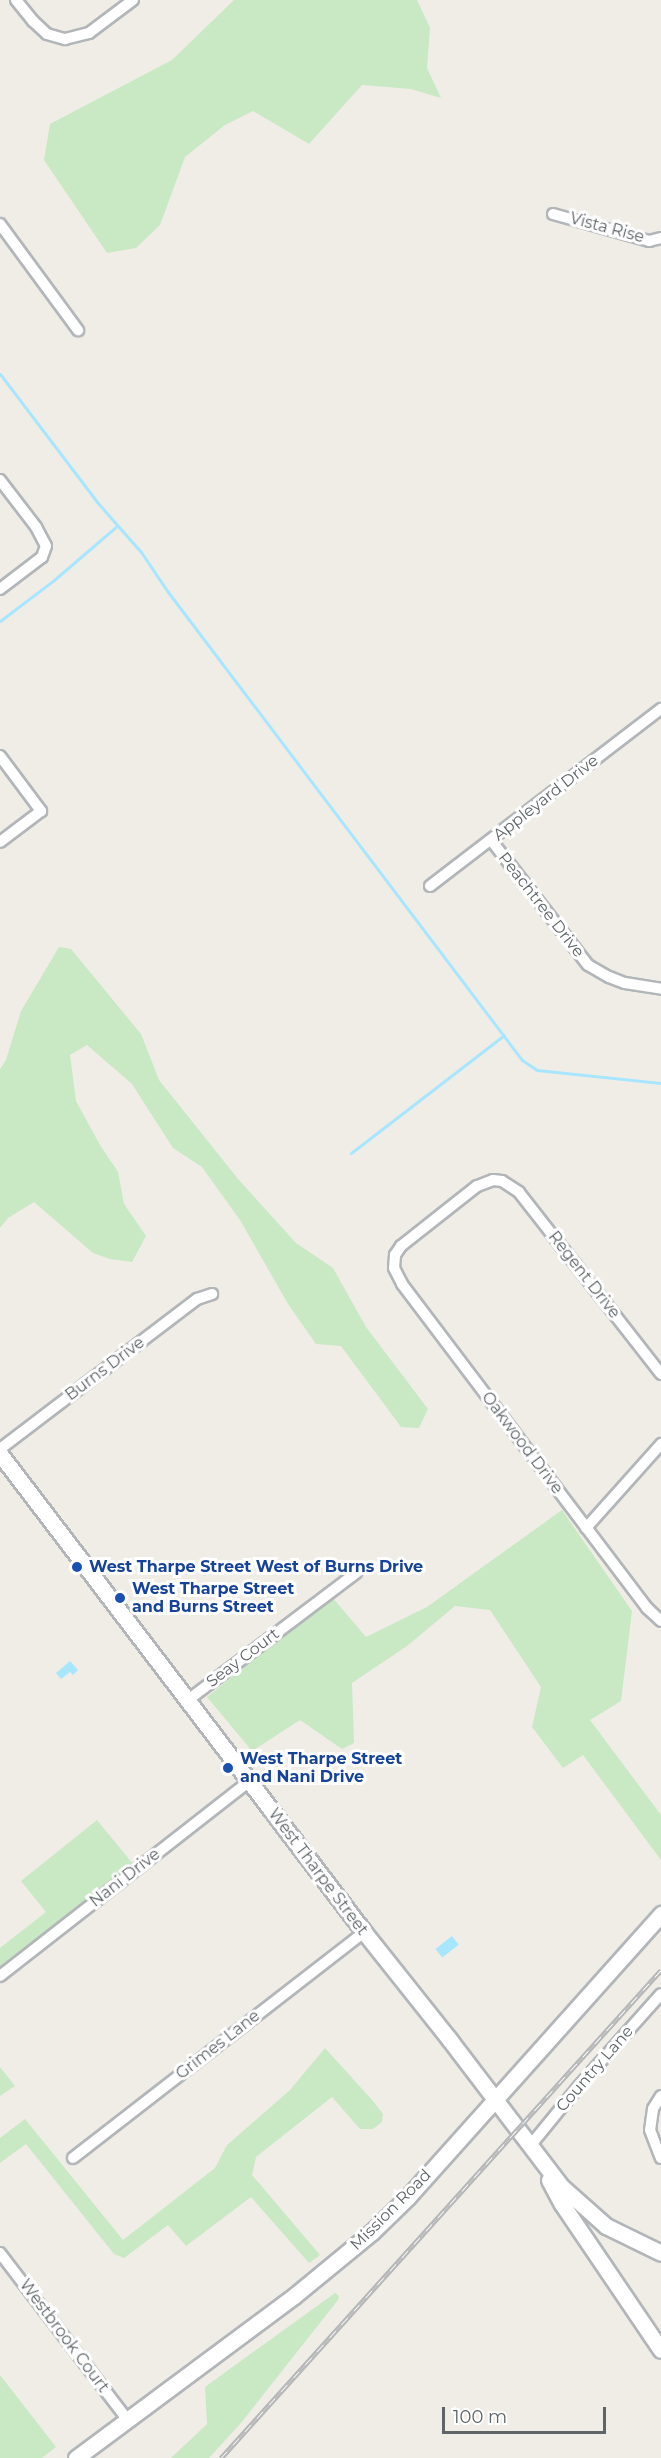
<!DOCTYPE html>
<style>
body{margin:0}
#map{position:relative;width:661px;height:2458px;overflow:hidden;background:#f0ede7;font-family:Montserrat,sans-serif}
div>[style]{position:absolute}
.green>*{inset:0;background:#c9e8c4}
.water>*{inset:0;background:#a8e6ff;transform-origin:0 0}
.stream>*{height:3px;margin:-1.5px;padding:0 1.5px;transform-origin:1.5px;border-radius:1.5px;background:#a8e6ff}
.roads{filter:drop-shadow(2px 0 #b2b6b9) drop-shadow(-2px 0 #b2b6b9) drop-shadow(0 2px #b2b6b9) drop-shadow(0 -2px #b2b6b9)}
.street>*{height:10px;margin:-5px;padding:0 5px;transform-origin:5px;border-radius:5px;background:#fff}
.secondary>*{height:15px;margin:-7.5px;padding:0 7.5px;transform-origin:7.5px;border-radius:7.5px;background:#fff}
.rail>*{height:5px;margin-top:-2.5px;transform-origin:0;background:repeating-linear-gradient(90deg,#fff 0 9px,#b5b6b7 0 18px);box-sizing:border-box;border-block:2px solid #b5b6b7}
.dots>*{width:16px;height:16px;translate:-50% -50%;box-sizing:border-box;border:3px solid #fff;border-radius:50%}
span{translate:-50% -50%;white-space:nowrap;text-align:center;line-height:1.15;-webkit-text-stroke:6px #fff;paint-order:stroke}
.street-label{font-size:16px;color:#5e6467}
.transit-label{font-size:16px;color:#164399;font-weight:700}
.left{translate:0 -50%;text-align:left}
.scale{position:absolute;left:442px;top:2407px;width:164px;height:27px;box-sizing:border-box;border:3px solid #5e6467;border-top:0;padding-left:8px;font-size:18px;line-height:21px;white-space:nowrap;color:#5e6467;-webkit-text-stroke:4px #fff;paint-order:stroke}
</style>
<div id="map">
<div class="green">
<i style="clip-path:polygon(234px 0,417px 0,430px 28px,427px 68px,441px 98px,411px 89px,362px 85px,309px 144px,253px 111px,225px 125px,185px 157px,160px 225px,136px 248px,107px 253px,44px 160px,50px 124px,172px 60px)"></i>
<i style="clip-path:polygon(59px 947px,71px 949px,141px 1034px,159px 1080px,238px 1179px,296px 1243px,333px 1268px,366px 1327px,428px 1409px,419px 1428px,401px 1427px,341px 1346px,316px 1344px,288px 1304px,240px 1220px,202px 1167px,173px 1148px,132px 1084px,87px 1045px,70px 1055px,76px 1101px,100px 1145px,118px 1172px,124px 1204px,146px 1236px,132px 1262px,110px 1259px,93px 1253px,34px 1202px,8px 1218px,0 1228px,0 1069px,6px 1060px,21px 1011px)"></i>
<i style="clip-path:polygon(562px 1510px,632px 1611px,621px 1701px,590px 1720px,661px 1815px,661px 1860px,583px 1755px,563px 1768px,532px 1727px,541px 1687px,490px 1610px,455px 1606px,407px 1646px,352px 1683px,354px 1743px,342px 1749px,300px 1720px,252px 1751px,207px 1697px,332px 1597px,366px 1637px,427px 1607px)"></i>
<i style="clip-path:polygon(97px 1820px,133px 1864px,0 1968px,0 1948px,46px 1912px,21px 1881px)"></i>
<i style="clip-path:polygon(325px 2048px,373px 2101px,383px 2114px,382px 2122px,373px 2129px,360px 2129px,332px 2097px,256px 2157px,252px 2175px,320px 2255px,309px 2263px,251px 2197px,186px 2246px,168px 2225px,124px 2258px,114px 2254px,26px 2144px,0 2163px,0 2138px,25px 2119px,123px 2240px,215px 2168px,227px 2145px,290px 2090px)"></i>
<i style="clip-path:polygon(0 2067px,15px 2086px,0 2096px)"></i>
<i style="clip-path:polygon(335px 2293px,339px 2296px,338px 2300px,241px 2423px,209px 2458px,171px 2458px,207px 2424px,205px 2387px)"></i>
<i style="clip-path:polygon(0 2375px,56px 2447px,42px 2458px,0 2458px)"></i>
</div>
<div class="water">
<i style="clip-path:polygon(70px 1661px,78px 1670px,73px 1675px,70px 1672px,61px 1679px,56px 1673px)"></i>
<i style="left:452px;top:1936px;width:11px;height:21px;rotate:52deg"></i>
</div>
<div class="stream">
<i style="left:0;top:374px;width:161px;rotate:52.8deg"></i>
<i style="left:97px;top:502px;width:67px;rotate:48.7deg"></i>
<i style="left:141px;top:552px;width:48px;rotate:56deg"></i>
<i style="left:168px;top:592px;width:587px;rotate:52.9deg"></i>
<i style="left:522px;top:1060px;width:18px;rotate:34deg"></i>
<i style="left:537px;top:1070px;width:125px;rotate:6deg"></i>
<i style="left:0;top:621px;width:68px;rotate:-37.2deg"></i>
<i style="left:54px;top:580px;width:83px;rotate:-40.6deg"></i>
<i style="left:351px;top:1153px;width:193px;rotate:-37.6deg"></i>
</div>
<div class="roads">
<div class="street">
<i style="left:16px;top:0;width:27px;rotate:51deg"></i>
<i style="left:33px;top:21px;width:19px;rotate:43deg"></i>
<i style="left:47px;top:34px;width:19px;rotate:16deg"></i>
<i style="left:65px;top:39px;width:25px;rotate:-14deg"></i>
<i style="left:89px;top:33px;width:55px;rotate:-36.9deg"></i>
<i style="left:553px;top:214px;width:100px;rotate:15.7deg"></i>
<i style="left:649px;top:241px;width:12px;rotate:-14deg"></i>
<i style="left:0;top:224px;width:132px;rotate:53.7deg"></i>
<i style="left:0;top:480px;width:59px;rotate:52.5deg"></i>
<i style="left:36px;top:527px;width:21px;rotate:62deg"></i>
<i style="left:46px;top:546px;width:12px;rotate:110deg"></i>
<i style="left:42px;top:557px;width:53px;rotate:142.7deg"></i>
<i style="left:0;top:756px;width:69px;rotate:53.3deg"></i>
<i style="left:41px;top:811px;width:51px;rotate:142.9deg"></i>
<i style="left:491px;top:840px;width:158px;rotate:52.2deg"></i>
<i style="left:588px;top:965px;width:24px;rotate:30deg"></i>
<i style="left:609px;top:977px;width:17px;rotate:21deg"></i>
<i style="left:625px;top:983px;width:36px;rotate:9deg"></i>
<i style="left:430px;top:886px;width:291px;rotate:-37.5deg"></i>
<i style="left:661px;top:1374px;width:231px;rotate:-128deg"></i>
<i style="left:519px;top:1192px;width:20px;rotate:-147deg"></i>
<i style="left:502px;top:1181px;width:9px;rotate:-174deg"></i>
<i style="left:493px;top:1180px;width:17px;rotate:159deg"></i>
<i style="left:477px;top:1186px;width:97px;rotate:141.7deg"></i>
<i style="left:401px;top:1246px;width:11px;rotate:124deg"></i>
<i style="left:395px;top:1255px;width:13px;rotate:94deg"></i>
<i style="left:394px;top:1268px;width:18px;rotate:63deg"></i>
<i style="left:402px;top:1284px;width:406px;rotate:52.9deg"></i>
<i style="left:647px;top:1608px;width:19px;rotate:43deg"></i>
<i style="left:0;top:1449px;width:248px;rotate:-37.3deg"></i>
<i style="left:197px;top:1299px;width:16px;rotate:-18deg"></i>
<i style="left:586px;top:1528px;width:113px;rotate:-48.2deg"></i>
<i style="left:188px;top:1700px;width:211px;rotate:-37.1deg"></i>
<i style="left:0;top:1976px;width:317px;rotate:-38deg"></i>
<i style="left:661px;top:2096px;width:15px;rotate:122deg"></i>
<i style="left:653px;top:2109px;width:21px;rotate:98deg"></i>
<i style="left:650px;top:2130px;width:30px;rotate:69deg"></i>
<i style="left:530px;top:2146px;width:77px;rotate:-50.8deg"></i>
<i style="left:579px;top:2086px;width:123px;rotate:-48.3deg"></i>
<i style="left:73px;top:2158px;width:368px;rotate:-37.8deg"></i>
<i style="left:0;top:2253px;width:209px;rotate:52.6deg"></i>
</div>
<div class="secondary">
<i style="left:0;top:1454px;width:601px;rotate:52.71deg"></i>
<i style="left:364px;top:1932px;width:137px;rotate:51.5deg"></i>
<i style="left:449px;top:2039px;width:185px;rotate:52.7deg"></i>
<i style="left:561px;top:2186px;width:60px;rotate:41.6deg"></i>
<i style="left:606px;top:2226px;width:61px;rotate:26.1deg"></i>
<i style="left:549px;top:2180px;width:27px;rotate:62deg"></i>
<i style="left:562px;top:2204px;width:176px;rotate:55.9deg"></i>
<i style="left:76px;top:2458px;width:272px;rotate:-36.6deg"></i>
<i style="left:294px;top:2296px;width:101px;rotate:-39.4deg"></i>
<i style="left:372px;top:2232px;width:50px;rotate:-44.2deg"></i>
<i style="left:408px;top:2197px;width:380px;rotate:-48.2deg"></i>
</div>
</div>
<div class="rail">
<i style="left:221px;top:2458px;width:657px;rotate:-47.96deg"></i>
</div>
<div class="dots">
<i style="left:77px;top:1567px;background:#1a4fb4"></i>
<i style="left:120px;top:1598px;background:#1a4fb4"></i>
<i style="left:228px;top:1768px;background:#1a4fb4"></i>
</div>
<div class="street-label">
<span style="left:607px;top:228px;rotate:15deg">Vista Rise</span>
<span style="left:546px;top:798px;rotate:-38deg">Appleyard Drive</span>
<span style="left:541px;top:905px;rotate:52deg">Peachtree Drive</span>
<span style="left:584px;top:1275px;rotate:52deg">Regent Drive</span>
<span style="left:105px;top:1369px;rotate:-37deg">Burns Drive</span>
<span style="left:522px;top:1443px;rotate:53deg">Oakwood Drive</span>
<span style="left:243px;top:1658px;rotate:-37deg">Seay Court</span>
<span style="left:318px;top:1872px;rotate:53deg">West Tharpe Street</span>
<span style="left:125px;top:1878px;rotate:-38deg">Nani Drive</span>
<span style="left:218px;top:2045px;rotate:-38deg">Grimes Lane</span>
<span style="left:595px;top:2069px;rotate:-49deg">Country Lane</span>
<span style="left:391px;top:2210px;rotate:-45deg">Mission Road</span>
<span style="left:64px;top:2336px;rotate:53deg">Westbrook Court</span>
</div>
<div class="transit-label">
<span class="left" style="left:89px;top:1567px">West Tharpe Street West of Burns Drive</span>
<span class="left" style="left:132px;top:1598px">West Tharpe Street<br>and Burns Street</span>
<span class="left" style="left:240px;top:1768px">West Tharpe Street<br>and Nani Drive</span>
</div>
<div class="scale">100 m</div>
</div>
